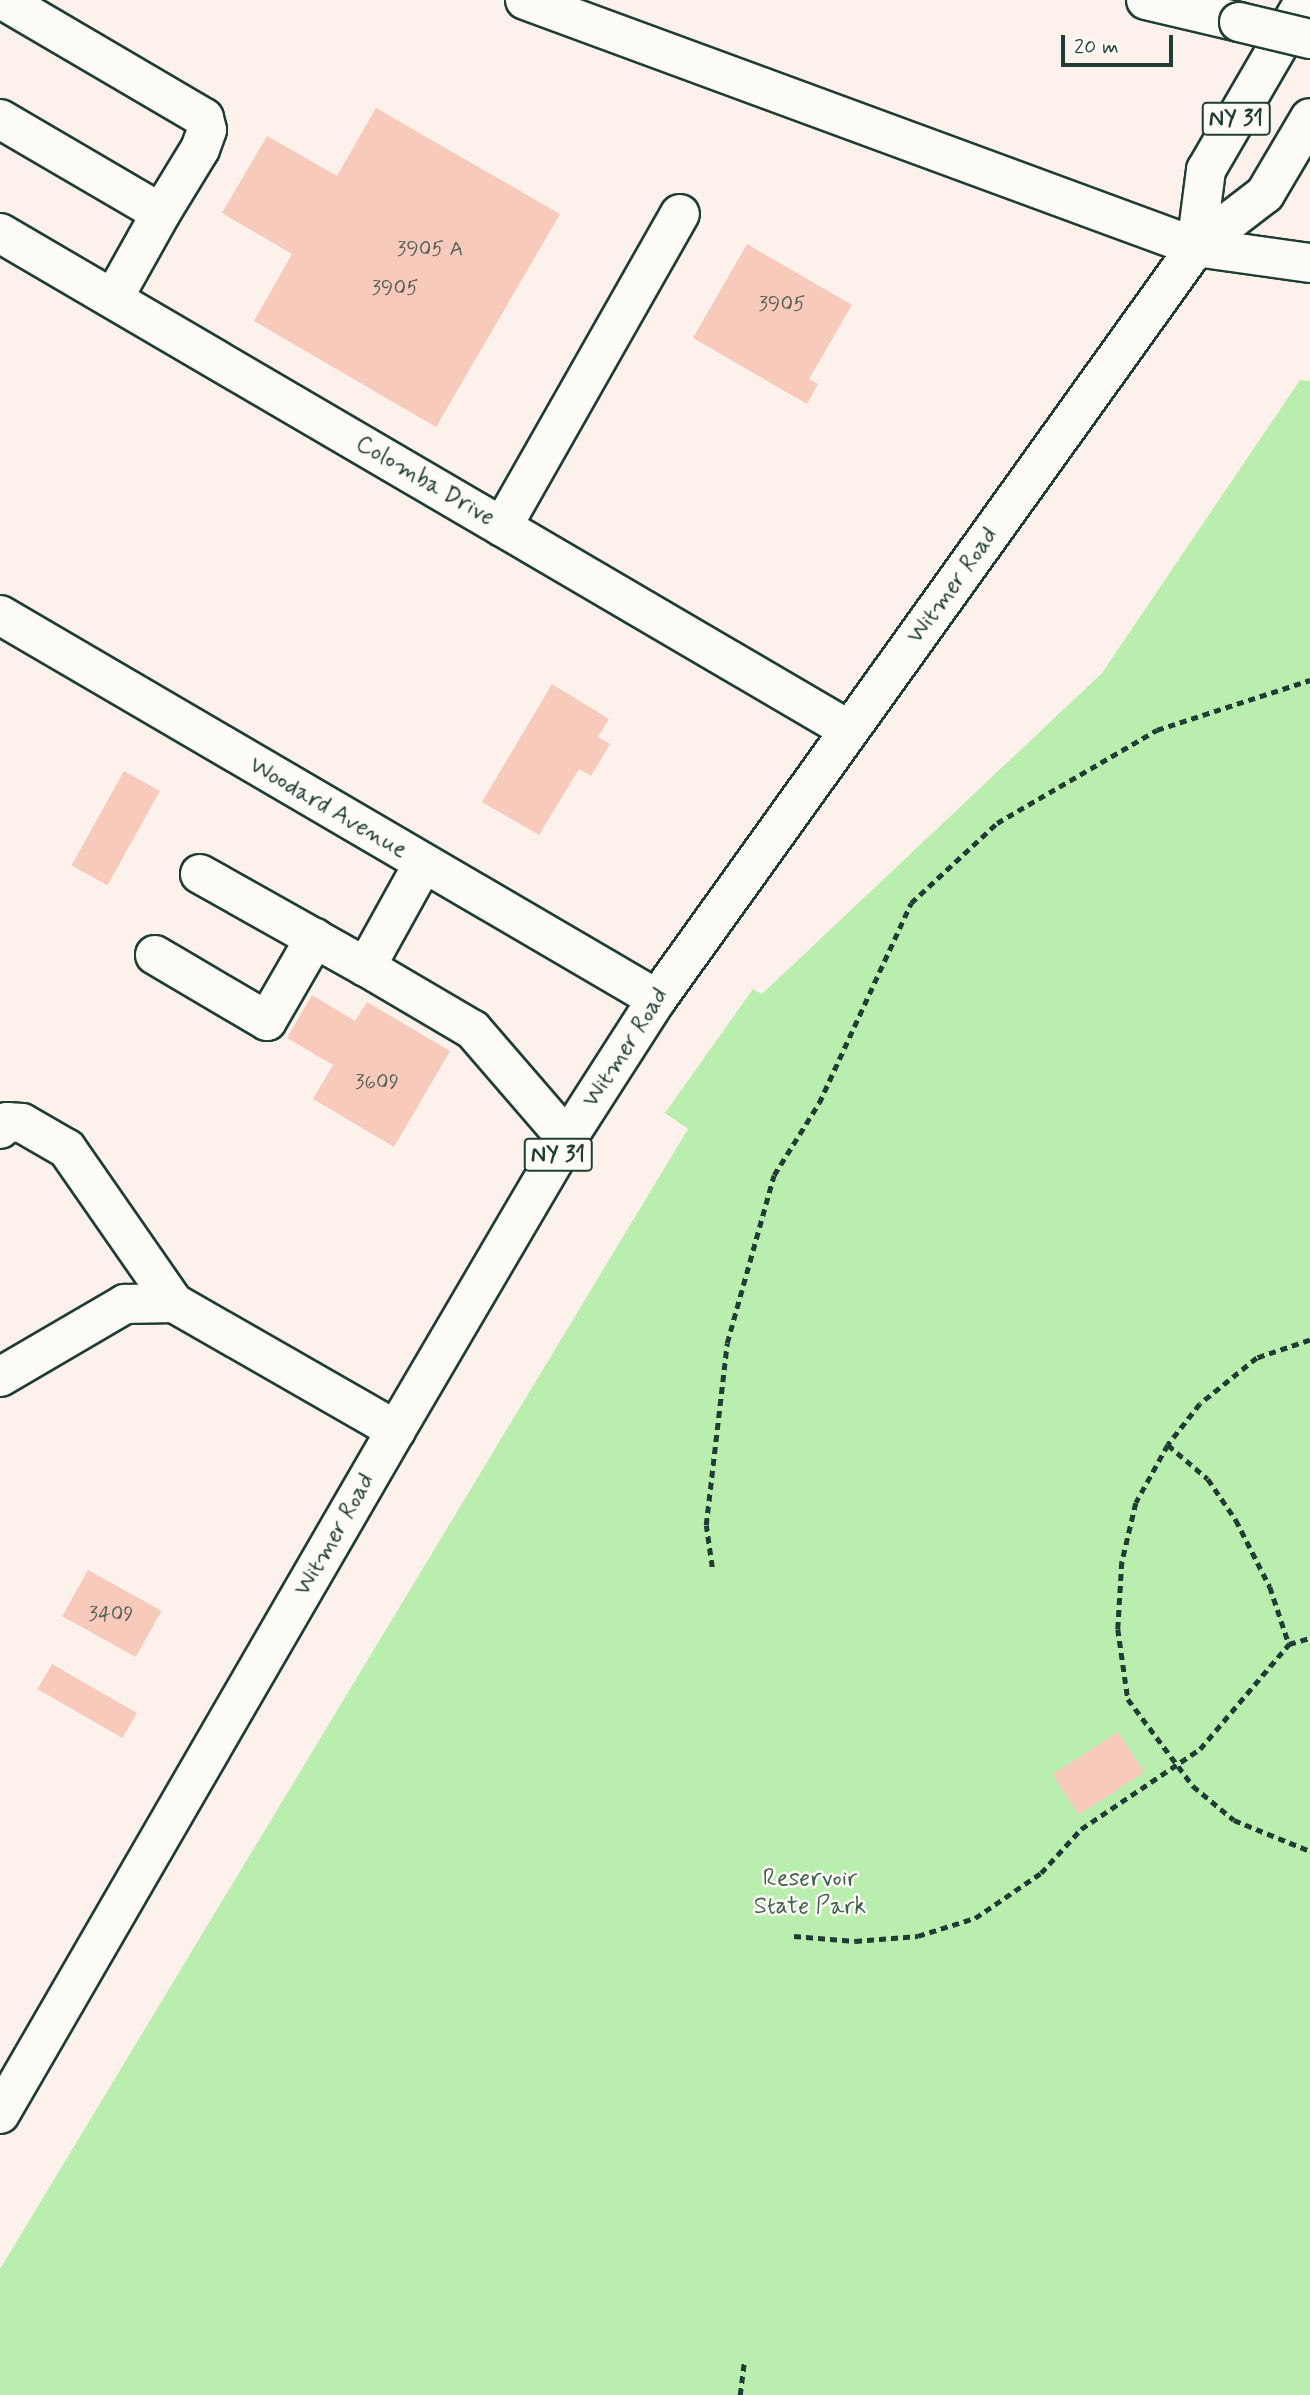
<!DOCTYPE html>
<style>
body{margin:0}
#map{position:relative;width:1310px;height:2395px;overflow:hidden;background:#fcf2eb;font-family:Mynerve,sans-serif}
div>[style]{position:absolute}
.green>*{inset:0;background:#baeeae}
.building>*{inset:0;background:#f7cabb;transform-origin:0 0}
.path>*{height:4.5px;margin-top:-2.25px;transform-origin:0;background:repeating-linear-gradient(90deg,#1f3d34 0 7px,transparent 0 12px)}
.roads{filter:drop-shadow(2px 0 #1f3d34) drop-shadow(-2px 0 #1f3d34) drop-shadow(0 2px #1f3d34) drop-shadow(0 -2px #1f3d34)}
.minor>*{height:38px;margin:-19px;padding:0 19px;transform-origin:19px;border-radius:19px;background:#fdfcf7}
.highway>*{height:38px;margin:-19px;padding:0 19px;transform-origin:19px;border-radius:19px;background:#fdfcf7}
.bridges{filter:drop-shadow(2px 0 #1f3d34) drop-shadow(-2px 0 #1f3d34) drop-shadow(0 2px #1f3d34) drop-shadow(0 -2px #1f3d34)}
.highway-bridge>*{height:38px;margin:-19px;padding:0 19px;transform-origin:19px;border-radius:19px;background:#fdfcf7}
span{translate:-50% -50%;white-space:nowrap;text-align:center;line-height:1.15;-webkit-text-stroke:5px #fdfcf7;paint-order:stroke}
.number-label{font-size:21px;color:#556056}
.number-label span{-webkit-text-stroke-width:0}
.shield-label span{padding:2px 5px;background:#fdfcf7;border:2px solid;border-radius:5px;-webkit-text-stroke-width:0}
.shield-label{font-size:23px;color:#1f3d34;font-weight:700}
.street-label{font-size:24px;color:#1f3d34}
.park-label{font-size:24px;color:#3e604c}
.scale{position:absolute;left:1061px;top:35px;width:112px;height:32px;box-sizing:border-box;border:4px solid #1f3d34;border-top:0;padding-left:9px;font-size:21px;line-height:24px;white-space:nowrap;color:#1f3d34;-webkit-text-stroke:5px #fdfcf7;paint-order:stroke}
</style>
<div id="map">
<div class="green">
<i style="clip-path:polygon(1300px 380px,1310px 381px,1310px 2395px,0 2395px,0 2269px,688px 1129px,665px 1113px,753px 989px,762px 994px,1102px 673px)"></i>
</div>
<div class="building">
<i style="clip-path:polygon(376px 108px,560px 214px,436px 427px,254px 321px,292px 254px,222px 213px,267px 136px,337px 176px)"></i>
<i style="clip-path:polygon(747px 244px,852px 305px,809px 379px,818px 384px,807px 404px,693px 338px)"></i>
<i style="clip-path:polygon(552px 684px,609px 719px,598px 737px,610px 744px,591px 776px,579px 769px,539px 835px,482px 802px)"></i>
<i style="left:124px;top:771px;width:41px;height:108px;rotate:29deg"></i>
<i style="clip-path:polygon(312px 995px,355px 1021px,367px 1002px,450px 1051px,394px 1147px,313px 1099px,333px 1065px,287px 1038px)"></i>
<i style="left:88px;top:1570px;width:84px;height:53px;rotate:29deg"></i>
<i style="left:52px;top:1664px;width:98px;height:29px;rotate:30deg"></i>
<i style="left:1118px;top:1732px;width:48px;height:78px;rotate:57deg"></i>
</div>
<div class="path">
<i style="left:1310px;top:1340px;width:56px;rotate:161.2deg"></i>
<i style="left:1257px;top:1358px;width:73px;rotate:141.1deg"></i>
<i style="left:1200px;top:1404px;width:52px;rotate:128deg"></i>
<i style="left:1168px;top:1445px;width:66px;rotate:118.9deg"></i>
<i style="left:1136px;top:1503px;width:61px;rotate:103.3deg"></i>
<i style="left:1122px;top:1562px;width:67px;rotate:93.4deg"></i>
<i style="left:1118px;top:1629px;width:71px;rotate:81.9deg"></i>
<i style="left:1128px;top:1699px;width:109px;rotate:53.2deg"></i>
<i style="left:1193px;top:1786px;width:53px;rotate:39.7deg"></i>
<i style="left:1234px;top:1820px;width:82px;rotate:22.2deg"></i>
<i style="left:1168px;top:1445px;width:52px;rotate:40.4deg"></i>
<i style="left:1208px;top:1479px;width:50px;rotate:55.7deg"></i>
<i style="left:1236px;top:1520px;width:75px;rotate:63.1deg"></i>
<i style="left:1270px;top:1587px;width:60px;rotate:71.6deg"></i>
<i style="left:712px;top:1567px;width:42px;rotate:-98.1deg"></i>
<i style="left:706px;top:1525px;width:183px;rotate:-83.4deg"></i>
<i style="left:727px;top:1343px;width:174px;rotate:-74.4deg"></i>
<i style="left:774px;top:1175px;width:85px;rotate:-58deg"></i>
<i style="left:819px;top:1103px;width:220px;rotate:-65.3deg"></i>
<i style="left:911px;top:903px;width:117px;rotate:-42.9deg"></i>
<i style="left:997px;top:823px;width:185px;rotate:-30.2deg"></i>
<i style="left:1157px;top:730px;width:161px;rotate:-18.1deg"></i>
<i style="left:794px;top:1936px;width:61px;rotate:4.7deg"></i>
<i style="left:855px;top:1941px;width:63px;rotate:-4.5deg"></i>
<i style="left:918px;top:1936px;width:60px;rotate:-17.5deg"></i>
<i style="left:975px;top:1918px;width:80px;rotate:-34.3deg"></i>
<i style="left:1041px;top:1873px;width:59px;rotate:-47.7deg"></i>
<i style="left:1081px;top:1829px;width:143px;rotate:-33.9deg"></i>
<i style="left:1200px;top:1749px;width:138px;rotate:-49.7deg"></i>
<i style="left:1289px;top:1644px;width:22px;rotate:-16deg"></i>
<i style="left:740px;top:2395px;width:34px;rotate:-83deg"></i>
</div>
<div class="roads">
<div class="minor">
<i style="left:3px;top:0;width:233px;rotate:30.4deg"></i>
<i style="left:204px;top:118px;width:12px;rotate:76deg"></i>
<i style="left:207px;top:130px;width:20px;rotate:110deg"></i>
<i style="left:200px;top:149px;width:75px;rotate:121.4deg"></i>
<i style="left:0;top:119px;width:186px;rotate:30.3deg"></i>
<i style="left:161px;top:213px;width:98px;rotate:119.2deg"></i>
<i style="left:0;top:233px;width:984px;rotate:30.34deg"></i>
<i style="left:502px;top:527px;width:360px;rotate:-60.4deg"></i>
<i style="left:0;top:615px;width:761px;rotate:30.31deg"></i>
<i style="left:423px;top:864px;width:118px;rotate:119deg"></i>
<i style="left:366px;top:967px;width:124px;rotate:30.5deg"></i>
<i style="left:473px;top:1030px;width:144px;rotate:49.2deg"></i>
<i style="left:200px;top:874px;width:190px;rotate:29.3deg"></i>
<i style="left:155px;top:955px;width:130px;rotate:30.5deg"></i>
<i style="left:267px;top:1021px;width:96px;rotate:-60deg"></i>
<i style="left:0;top:1129px;width:10px;rotate:-45deg"></i>
<i style="left:7px;top:1122px;width:15px;rotate:4deg"></i>
<i style="left:22px;top:1123px;width:52px;rotate:30deg"></i>
<i style="left:67px;top:1149px;width:188px;rotate:55.2deg"></i>
<i style="left:174px;top:1303px;width:256px;rotate:29.8deg"></i>
<i style="left:0;top:1377px;width:145px;rotate:-30.3deg"></i>
<i style="left:125px;top:1304px;width:49px;rotate:-1.2deg"></i>
</div>
<div class="highway">
<i style="left:525px;top:0;width:715px;rotate:20.21deg"></i>
<i style="left:1196px;top:247px;width:115px;rotate:8deg"></i>
<i style="left:1146px;top:0;width:96px;rotate:13.3deg"></i>
<i style="left:1196px;top:247px;width:78px;rotate:-82.6deg"></i>
<i style="left:1206px;top:170px;width:197px;rotate:-59.8deg"></i>
<i style="left:0;top:2114px;width:790px;rotate:-59.93deg"></i>
<i style="left:396px;top:1430px;width:338px;rotate:-59.6deg"></i>
<i style="left:567px;top:1139px;width:166px;rotate:-57.3deg"></i>
<i style="left:657px;top:999px;width:925px;rotate:-54.37deg"></i>
<i style="left:1196px;top:247px;width:87px;rotate:-37.5deg"></i>
<i style="left:1265px;top:194px;width:88px;rotate:-59.4deg"></i>
</div>
</div>
<div class="bridges">
<div class="highway-bridge">
<i style="left:1239px;top:22px;width:73px;rotate:13.5deg"></i>
</div>
</div>
<div class="number-label">
<span style="left:430px;top:249px">3905 A</span>
<span style="left:395px;top:288px">3905</span>
<span style="left:782px;top:304px">3905</span>
<span style="left:377px;top:1082px">3609</span>
<span style="left:111px;top:1614px">3409</span>
</div>
<div class="shield-label">
<span style="left:1236px;top:119px">NY 31</span>
<span style="left:558px;top:1155px">NY 31</span>
</div>
<div class="street-label">
<span style="left:425px;top:481px;rotate:30deg">Colomba Drive</span>
<span style="left:953px;top:586px;rotate:-54deg">Witmer Road</span>
<span style="left:328px;top:808px;rotate:30deg">Woodard Avenue</span>
<span style="left:626px;top:1048px;rotate:-57deg">Witmer Road</span>
<span style="left:335px;top:1535px;rotate:-60deg">Witmer Road</span>
</div>
<div class="park-label">
<span style="left:810px;top:1893px">Reservoir<br>State Park</span>
</div>
<div class="scale">20 m</div>
</div>
